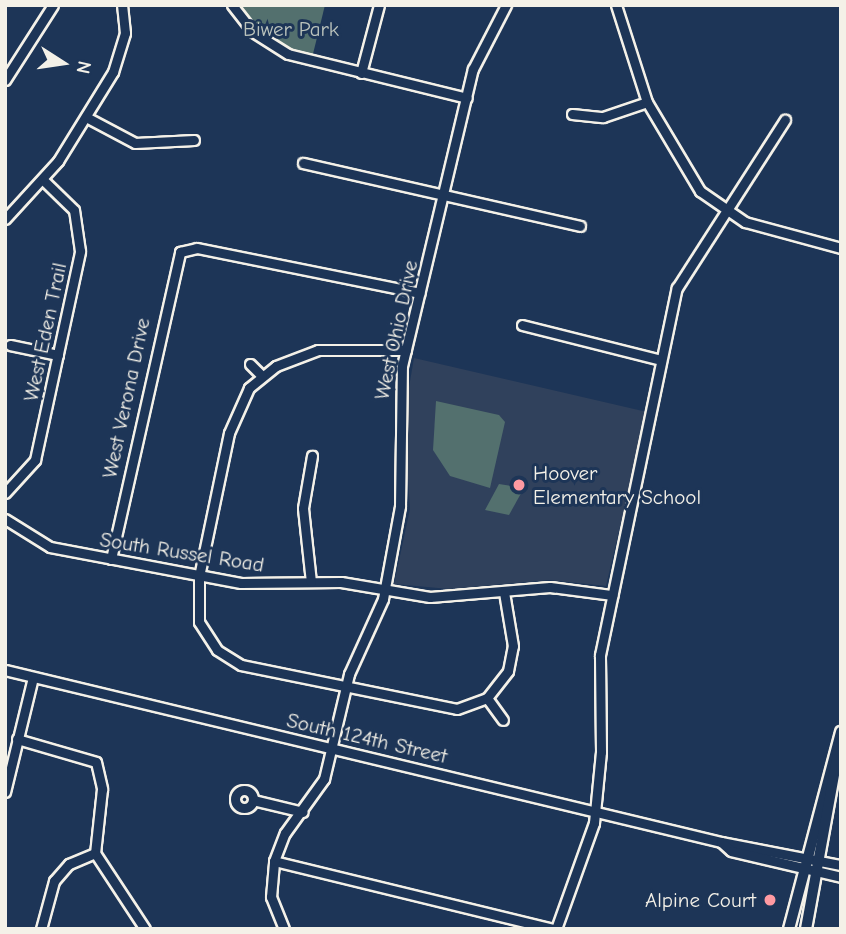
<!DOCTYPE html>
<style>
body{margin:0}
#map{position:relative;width:846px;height:934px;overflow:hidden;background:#1d3557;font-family:"Comic Neue",sans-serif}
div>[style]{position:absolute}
.built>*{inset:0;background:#30415c}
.green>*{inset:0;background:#53706e}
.roads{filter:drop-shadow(2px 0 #f4f1e8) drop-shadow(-2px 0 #f4f1e8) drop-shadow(0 2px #f4f1e8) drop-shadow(0 -2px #f4f1e8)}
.minor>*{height:9px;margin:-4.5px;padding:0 4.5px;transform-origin:4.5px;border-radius:4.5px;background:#1d3557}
.minor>.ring{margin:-4.5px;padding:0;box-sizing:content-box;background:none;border:9px solid #1d3557;border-radius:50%}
.major>*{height:10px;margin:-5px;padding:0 5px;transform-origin:5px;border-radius:5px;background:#1d3557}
.dots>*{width:19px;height:19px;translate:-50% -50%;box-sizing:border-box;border:4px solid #1d3557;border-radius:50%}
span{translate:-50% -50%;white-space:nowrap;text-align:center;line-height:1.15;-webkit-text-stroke:6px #1d3557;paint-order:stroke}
.park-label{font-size:21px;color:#bcc4bd}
.street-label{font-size:21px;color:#f4f1e8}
.poi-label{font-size:21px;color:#f4f1e8}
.left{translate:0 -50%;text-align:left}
.right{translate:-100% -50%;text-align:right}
.frame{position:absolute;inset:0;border:7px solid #f4f1e8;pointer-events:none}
.north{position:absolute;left:28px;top:28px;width:70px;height:70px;-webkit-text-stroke:5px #1d3557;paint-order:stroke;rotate:102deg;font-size:19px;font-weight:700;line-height:28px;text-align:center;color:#f4f1e8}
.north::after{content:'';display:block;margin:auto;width:24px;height:32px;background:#f4f1e8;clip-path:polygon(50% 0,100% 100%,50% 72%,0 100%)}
</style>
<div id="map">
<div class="built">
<i style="clip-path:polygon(414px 358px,647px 412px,606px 586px,549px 580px,449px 589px,394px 584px,410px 509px,404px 416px)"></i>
</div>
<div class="green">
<i style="clip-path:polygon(232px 5px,325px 5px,311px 62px,272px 46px)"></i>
<i style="clip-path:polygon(436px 401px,499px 415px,505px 422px,490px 488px,450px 476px,433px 450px)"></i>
<i style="clip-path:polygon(499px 484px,524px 488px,509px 515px,485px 510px)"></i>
</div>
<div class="roads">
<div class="minor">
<i style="left:232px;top:5px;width:34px;rotate:52deg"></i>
<i style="left:253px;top:32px;width:41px;rotate:32.2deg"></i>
<i style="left:288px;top:54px;width:184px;rotate:13.8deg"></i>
<i style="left:616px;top:5px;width:102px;rotate:72.3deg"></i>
<i style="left:647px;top:102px;width:104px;rotate:59.2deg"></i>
<i style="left:700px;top:191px;width:55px;rotate:34.6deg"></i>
<i style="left:745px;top:222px;width:99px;rotate:15.2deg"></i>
<i style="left:361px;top:73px;width:70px;rotate:-75.2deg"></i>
<i style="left:5px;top:80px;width:89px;rotate:-57.4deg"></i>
<i style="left:572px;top:114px;width:31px;rotate:6deg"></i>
<i style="left:603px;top:117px;width:46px;rotate:-18.8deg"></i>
<i style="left:86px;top:117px;width:55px;rotate:28deg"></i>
<i style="left:135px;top:143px;width:59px;rotate:-2.9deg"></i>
<i style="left:303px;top:163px;width:284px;rotate:12.8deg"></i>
<i style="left:5px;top:219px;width:79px;rotate:-47.6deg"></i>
<i style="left:58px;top:161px;width:105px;rotate:-58.3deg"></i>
<i style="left:113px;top:72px;width:41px;rotate:-72.9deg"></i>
<i style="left:125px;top:33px;width:28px;rotate:-96deg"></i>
<i style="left:522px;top:325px;width:143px;rotate:14.1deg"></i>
<i style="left:10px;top:345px;width:49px;rotate:11.8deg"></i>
<i style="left:406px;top:350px;width:88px;rotate:180deg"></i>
<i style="left:318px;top:350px;width:45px;rotate:159.1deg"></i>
<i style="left:276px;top:366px;width:35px;rotate:141deg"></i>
<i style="left:249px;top:388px;width:49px;rotate:114deg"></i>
<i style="left:229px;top:433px;width:146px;rotate:101.8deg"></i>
<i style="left:199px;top:576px;width:46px;rotate:90deg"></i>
<i style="left:199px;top:622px;width:33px;rotate:57deg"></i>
<i style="left:217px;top:650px;width:28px;rotate:32deg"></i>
<i style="left:241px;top:665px;width:220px;rotate:11.5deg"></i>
<i style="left:457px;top:709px;width:32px;rotate:-20deg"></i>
<i style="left:487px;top:698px;width:34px;rotate:-52deg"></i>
<i style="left:508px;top:671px;width:25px;rotate:-79deg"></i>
<i style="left:513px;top:646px;width:55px;rotate:-99.5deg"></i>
<i style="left:250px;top:364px;width:17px;rotate:45deg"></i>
<i style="left:5px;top:493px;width:45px;rotate:-47.7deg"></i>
<i style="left:35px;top:460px;width:214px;rotate:-77.8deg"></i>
<i style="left:80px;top:251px;width:41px;rotate:-98.3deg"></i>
<i style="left:74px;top:210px;width:43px;rotate:-135.9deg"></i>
<i style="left:5px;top:519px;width:53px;rotate:31.9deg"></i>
<i style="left:50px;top:547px;width:194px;rotate:10.7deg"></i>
<i style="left:241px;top:583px;width:100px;rotate:-0.6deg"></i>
<i style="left:341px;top:582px;width:90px;rotate:9.6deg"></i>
<i style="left:430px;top:597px;width:120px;rotate:-4.8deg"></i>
<i style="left:550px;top:587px;width:63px;rotate:7.4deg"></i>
<i style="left:111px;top:559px;width:315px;rotate:-77.3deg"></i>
<i style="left:180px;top:252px;width:17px;rotate:-13deg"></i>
<i style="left:197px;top:248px;width:227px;rotate:11.4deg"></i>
<i style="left:311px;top:582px;width:74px;rotate:-96.2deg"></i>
<i style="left:303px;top:508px;width:53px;rotate:-80.2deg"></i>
<i style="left:5px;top:670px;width:736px;rotate:13.51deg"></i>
<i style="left:721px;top:842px;width:122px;rotate:10.9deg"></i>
<i style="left:487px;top:698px;width:27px;rotate:54deg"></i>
<i style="left:17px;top:739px;width:82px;rotate:16.2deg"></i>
<i style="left:96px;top:762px;width:28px;rotate:77deg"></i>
<i style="left:102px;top:789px;width:64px;rotate:96.2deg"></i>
<i style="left:95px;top:853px;width:91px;rotate:56.7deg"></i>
<i class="ring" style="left:235px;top:790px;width:9px;height:9px"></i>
<i style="left:5px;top:792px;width:118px;rotate:-76.3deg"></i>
<i style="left:253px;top:800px;width:51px;rotate:13.5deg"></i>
<i style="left:721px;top:842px;width:13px;rotate:42deg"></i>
<i style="left:731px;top:851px;width:113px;rotate:13.3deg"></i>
<i style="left:274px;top:861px;width:288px;rotate:13.7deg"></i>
<i style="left:41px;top:929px;width:50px;rotate:-74.8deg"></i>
<i style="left:54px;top:881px;width:23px;rotate:-49deg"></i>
<i style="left:69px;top:864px;width:28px;rotate:-23deg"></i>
<i style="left:284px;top:929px;width:35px;rotate:-112deg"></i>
<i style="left:271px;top:897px;width:36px;rotate:-85deg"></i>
<i style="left:274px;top:861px;width:30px;rotate:-69deg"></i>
<i style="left:285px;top:833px;width:67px;rotate:-54.2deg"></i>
<i style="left:324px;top:779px;width:108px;rotate:-76.6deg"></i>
<i style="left:349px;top:674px;width:82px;rotate:-65.6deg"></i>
<i style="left:383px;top:599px;width:95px;rotate:-79.6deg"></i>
<i style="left:400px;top:506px;width:140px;rotate:-89.2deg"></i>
<i style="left:402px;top:366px;width:305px;rotate:-76.6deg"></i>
<i style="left:473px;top:69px;width:72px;rotate:-62.7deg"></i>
<i style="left:556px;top:929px;width:113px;rotate:-70.3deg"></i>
<i style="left:594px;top:823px;width:71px;rotate:-84.4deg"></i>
<i style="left:601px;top:752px;width:97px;rotate:-90.6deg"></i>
<i style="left:600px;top:655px;width:375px;rotate:-78.2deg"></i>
<i style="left:677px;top:288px;width:200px;rotate:-57.3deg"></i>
</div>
<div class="major">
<i style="left:789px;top:929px;width:204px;rotate:-75.2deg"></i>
<i style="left:806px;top:929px;width:191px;rotate:-79.7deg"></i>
</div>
</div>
<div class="dots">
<i style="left:519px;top:485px;background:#ff9aa2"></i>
<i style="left:770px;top:900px;background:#ff9aa2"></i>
</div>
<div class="park-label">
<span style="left:291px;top:29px">Biwer Park</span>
</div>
<div class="street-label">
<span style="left:396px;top:330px;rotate:-78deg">West Ohio Drive</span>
<span style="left:45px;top:332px;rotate:-78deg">West Eden Trail</span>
<span style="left:126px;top:398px;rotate:-78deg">West Verona Drive</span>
<span style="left:182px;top:552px;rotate:9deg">South Russel Road</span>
<span style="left:367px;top:738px;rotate:13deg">South 124th Street</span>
</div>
<div class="poi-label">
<span class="left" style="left:533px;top:485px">Hoover<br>Elementary School</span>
<span class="right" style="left:756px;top:900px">Alpine Court</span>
</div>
<div class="frame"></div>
<div class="north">N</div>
</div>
